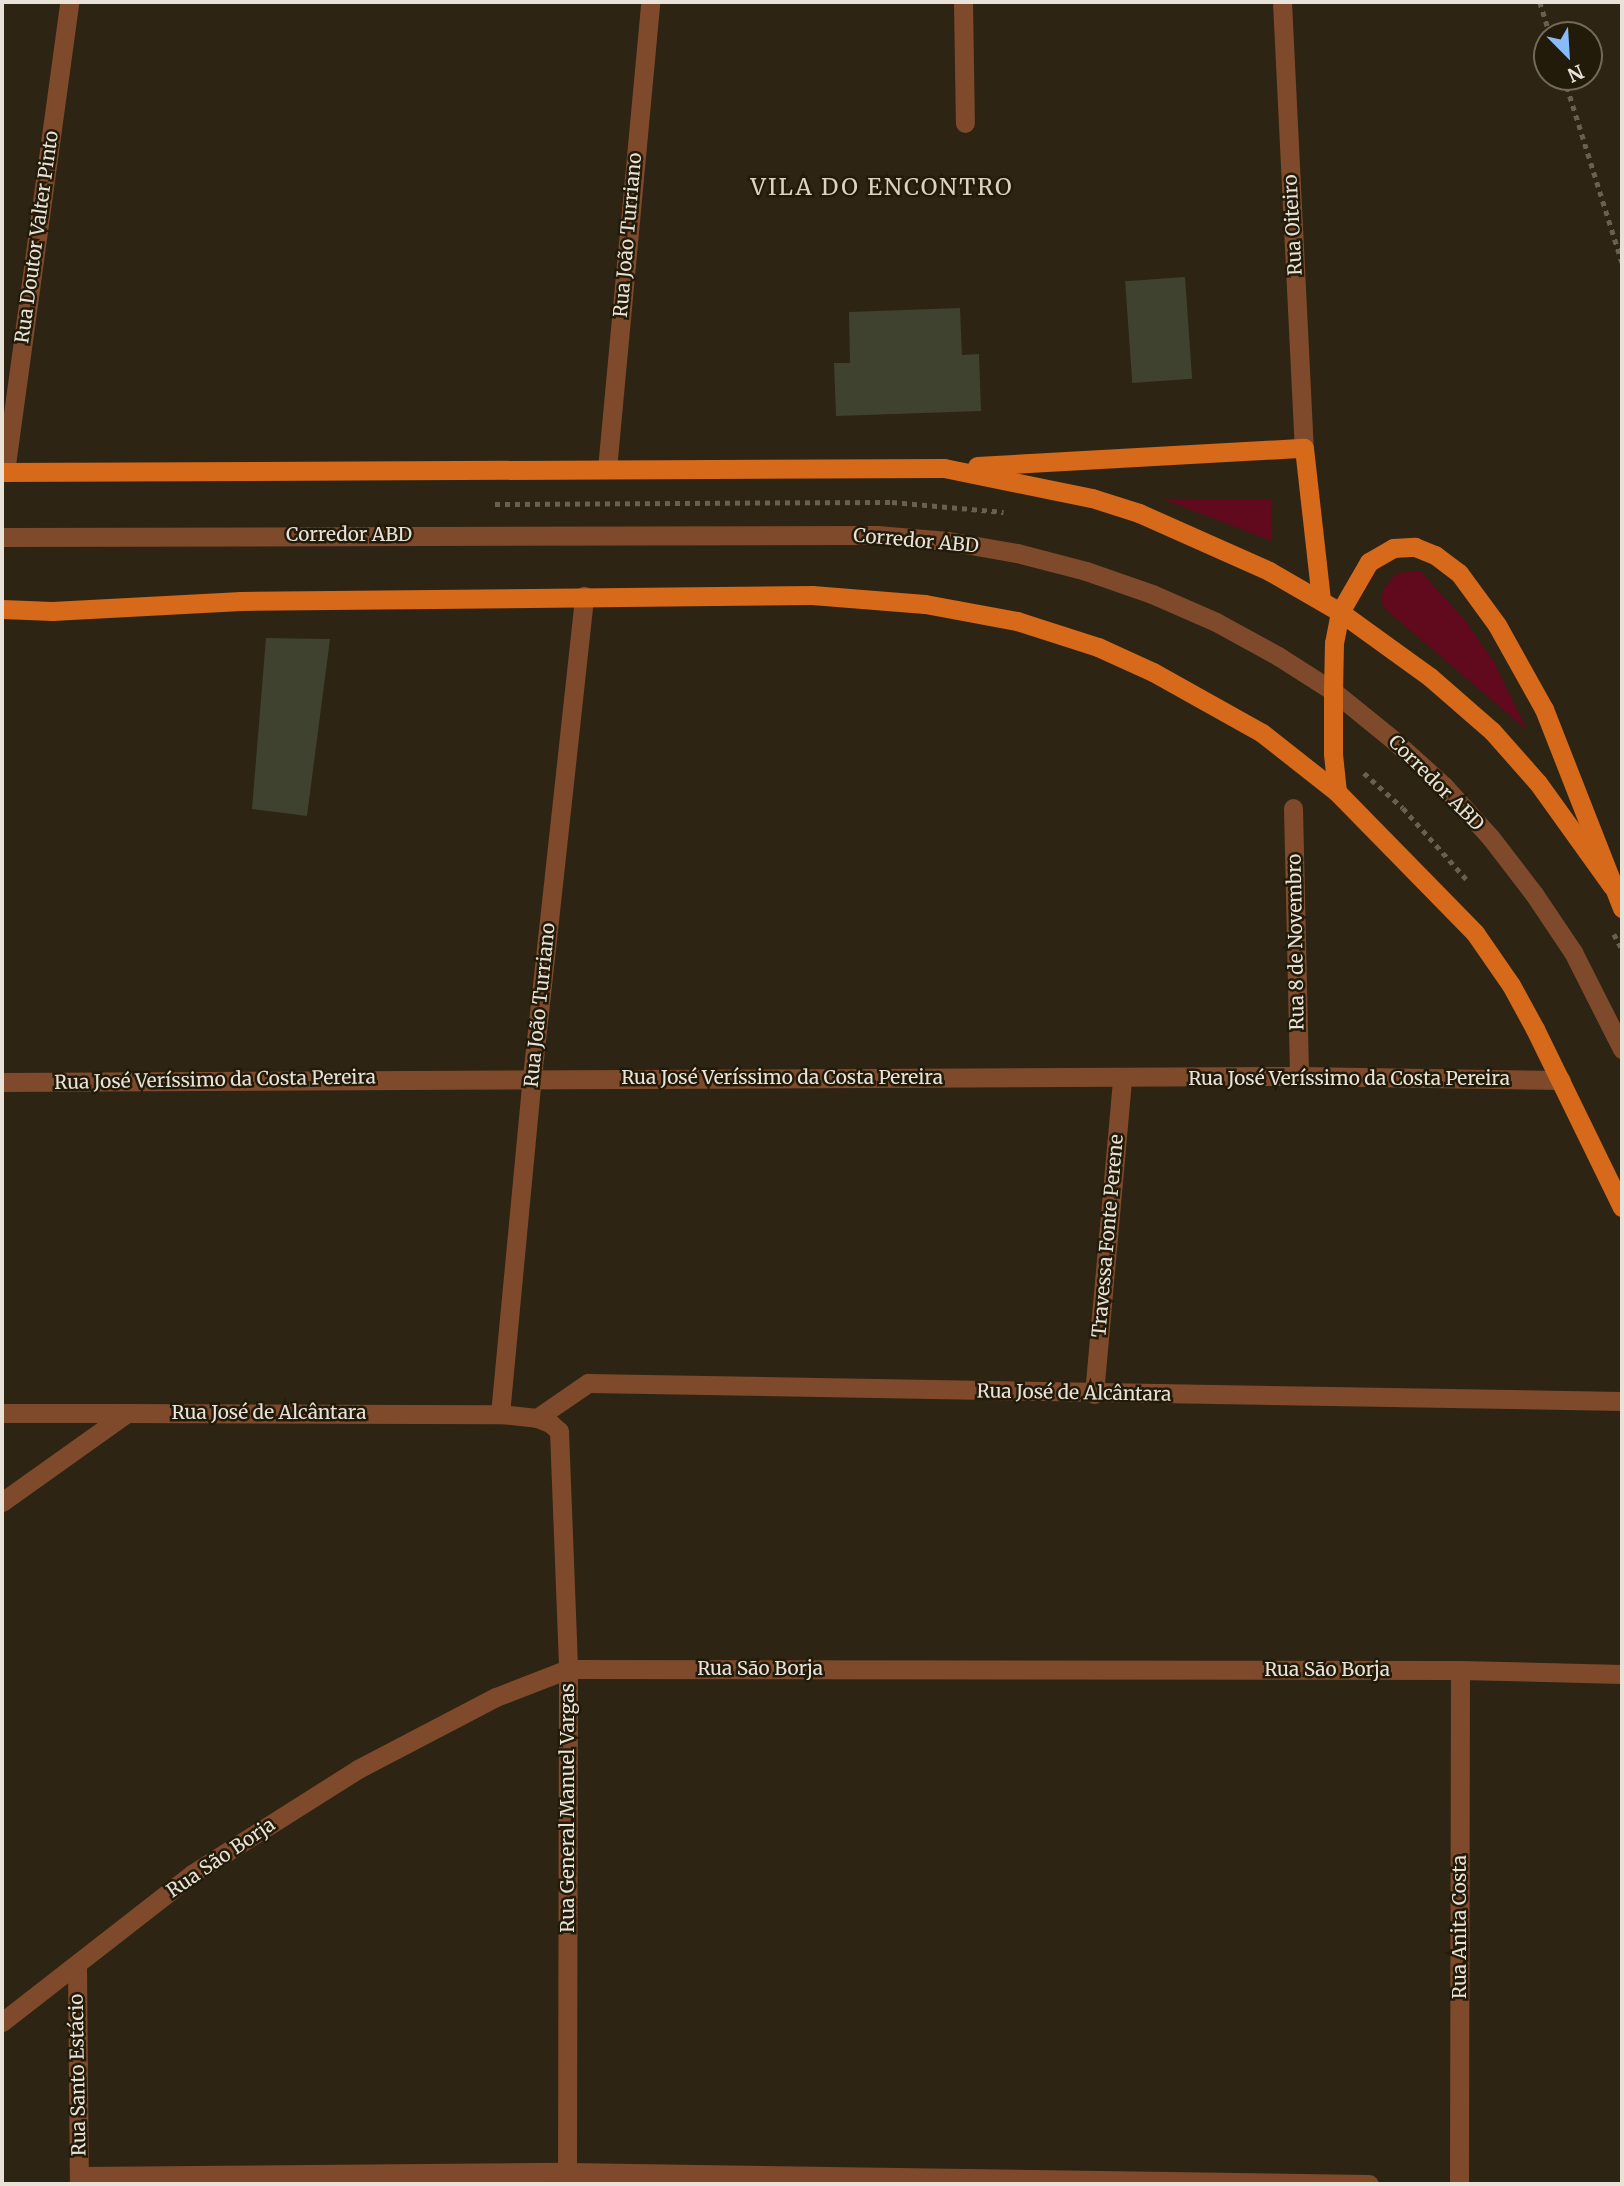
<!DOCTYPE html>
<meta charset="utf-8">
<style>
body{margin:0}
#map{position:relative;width:1624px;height:2186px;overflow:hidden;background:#2d2413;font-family:Merriweather,serif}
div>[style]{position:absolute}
.green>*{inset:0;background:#61091d}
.building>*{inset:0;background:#3e422f;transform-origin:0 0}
.path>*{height:4.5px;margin-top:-2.25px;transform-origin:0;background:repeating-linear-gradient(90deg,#686051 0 5px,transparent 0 10px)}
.service>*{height:19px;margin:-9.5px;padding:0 9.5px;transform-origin:9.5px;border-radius:9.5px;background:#7e4a2b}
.minor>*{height:19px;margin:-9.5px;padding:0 9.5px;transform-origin:9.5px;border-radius:9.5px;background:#7e4a2b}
.primary>*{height:19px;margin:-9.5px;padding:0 9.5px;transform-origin:9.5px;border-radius:9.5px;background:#d6691a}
span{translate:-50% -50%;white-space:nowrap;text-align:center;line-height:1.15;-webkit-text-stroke:5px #231b0a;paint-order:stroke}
.street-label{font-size:19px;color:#e8e2d8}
.quarter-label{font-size:23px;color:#ddd2bd;letter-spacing:2px}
.frame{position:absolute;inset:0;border:4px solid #e8e2d8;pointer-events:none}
.north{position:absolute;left:1533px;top:21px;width:70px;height:70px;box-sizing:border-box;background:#231b0a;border:2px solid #726b5c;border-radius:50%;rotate:156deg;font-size:19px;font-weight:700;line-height:28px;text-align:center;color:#e8e2d8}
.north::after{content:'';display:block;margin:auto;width:24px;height:32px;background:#88bbfc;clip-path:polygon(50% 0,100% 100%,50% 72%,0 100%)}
</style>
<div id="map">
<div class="green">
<i style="clip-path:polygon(1271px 499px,1272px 541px,1165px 500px)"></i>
<i style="clip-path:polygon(1420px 571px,1464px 619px,1494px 662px,1527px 730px,1384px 608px,1381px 598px,1384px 588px,1397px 573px)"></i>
</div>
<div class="building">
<i style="left:1185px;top:277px;width:102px;height:60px;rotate:86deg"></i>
<i style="clip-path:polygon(960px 308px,962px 355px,979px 354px,981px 411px,836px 416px,834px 363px,850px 363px,849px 312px)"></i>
<i style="clip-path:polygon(266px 638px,330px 639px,307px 816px,252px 809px)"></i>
</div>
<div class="path">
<i style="left:1540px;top:2px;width:34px;rotate:73deg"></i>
<i style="left:1564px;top:77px;width:194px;rotate:72.6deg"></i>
<i style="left:495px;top:504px;width:397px;rotate:-0.3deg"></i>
<i style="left:892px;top:502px;width:112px;rotate:5.1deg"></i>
<i style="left:1364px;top:773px;width:52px;rotate:41.9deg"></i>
<i style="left:1403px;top:808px;width:99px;rotate:48.3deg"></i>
<i style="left:1614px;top:934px;width:17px;rotate:62deg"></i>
</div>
<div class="service">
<i style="left:963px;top:2px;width:121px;rotate:89.1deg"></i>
<i style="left:2px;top:537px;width:875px;rotate:-0.13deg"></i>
<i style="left:877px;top:535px;width:71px;rotate:4.8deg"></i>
<i style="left:948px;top:541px;width:70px;rotate:9.9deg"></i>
<i style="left:1017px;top:553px;width:71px;rotate:14.6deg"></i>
<i style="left:1086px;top:571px;width:70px;rotate:19.2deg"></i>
<i style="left:1152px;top:594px;width:70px;rotate:23.6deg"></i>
<i style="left:1216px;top:622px;width:71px;rotate:28.7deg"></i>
<i style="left:1278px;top:656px;width:65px;rotate:32.5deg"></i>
<i style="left:1333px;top:691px;width:76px;rotate:39.1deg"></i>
<i style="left:1392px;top:739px;width:70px;rotate:42.1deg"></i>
<i style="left:1444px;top:786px;width:70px;rotate:47.9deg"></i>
<i style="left:1491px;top:838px;width:71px;rotate:52.5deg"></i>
<i style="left:1534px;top:894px;width:70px;rotate:56.1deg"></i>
<i style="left:1573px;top:952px;width:109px;rotate:63.2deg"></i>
<i style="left:2px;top:1413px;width:125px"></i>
<i style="left:537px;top:1418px;width:62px;rotate:-34.5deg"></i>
<i style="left:588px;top:1383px;width:1034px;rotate:1deg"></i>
</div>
<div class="minor">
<i style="left:1282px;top:2px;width:447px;rotate:87.2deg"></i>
<i style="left:607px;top:469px;width:469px;rotate:-84.7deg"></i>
<i style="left:5px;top:472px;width:474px;rotate:-82.2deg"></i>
<i style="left:1293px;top:808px;width:268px;rotate:88.7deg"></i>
<i style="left:2px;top:1082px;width:1297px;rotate:-0.27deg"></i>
<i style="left:1299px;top:1076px;width:262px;rotate:0.9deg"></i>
<i style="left:1094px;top:1394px;width:317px;rotate:-84.9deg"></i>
<i style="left:500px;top:1414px;width:339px;rotate:-84.6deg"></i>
<i style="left:532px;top:1077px;width:484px;rotate:-83.8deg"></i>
<i style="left:2px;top:1502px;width:153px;rotate:-35.5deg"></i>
<i style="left:127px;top:1413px;width:373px;rotate:0.2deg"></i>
<i style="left:500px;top:1414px;width:37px;rotate:6deg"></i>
<i style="left:537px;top:1418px;width:14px;rotate:21deg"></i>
<i style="left:550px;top:1423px;width:12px;rotate:42deg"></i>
<i style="left:559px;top:1431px;width:238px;rotate:87.8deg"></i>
<i style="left:568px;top:1669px;width:515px;rotate:90.11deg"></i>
<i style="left:77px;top:1965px;width:219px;rotate:89.5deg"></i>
<i style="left:2px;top:2022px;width:241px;rotate:-37.9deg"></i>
<i style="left:192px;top:1874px;width:196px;rotate:-32.3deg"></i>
<i style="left:358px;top:1769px;width:156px;rotate:-27.6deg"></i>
<i style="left:496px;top:1697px;width:77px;rotate:-21.3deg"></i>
<i style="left:568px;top:1669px;width:892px;rotate:0.06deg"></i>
<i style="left:1460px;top:1670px;width:162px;rotate:1.4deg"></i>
<i style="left:79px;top:2176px;width:488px;rotate:-0.5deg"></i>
<i style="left:567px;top:2172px;width:802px;rotate:0.86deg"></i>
<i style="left:1459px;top:2184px;width:514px;rotate:-89.89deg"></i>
</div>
<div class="primary">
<i style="left:977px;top:466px;width:327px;rotate:-3.2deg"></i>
<i style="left:1304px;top:448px;width:153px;rotate:83.6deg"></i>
<i style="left:2px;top:472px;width:942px;rotate:-0.24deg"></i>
<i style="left:944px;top:468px;width:151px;rotate:11.5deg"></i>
<i style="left:1092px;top:498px;width:49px;rotate:17.7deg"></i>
<i style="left:1139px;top:513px;width:142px;rotate:24deg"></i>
<i style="left:1269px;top:571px;width:82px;rotate:30deg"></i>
<i style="left:1340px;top:612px;width:111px;rotate:35.8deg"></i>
<i style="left:1430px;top:677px;width:82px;rotate:41.1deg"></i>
<i style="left:1492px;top:731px;width:69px;rotate:48.5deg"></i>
<i style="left:1538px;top:783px;width:127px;rotate:54.3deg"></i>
<i style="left:2px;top:609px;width:50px;rotate:2.3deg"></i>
<i style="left:52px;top:611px;width:189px;rotate:-3deg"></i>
<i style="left:241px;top:601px;width:571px;rotate:-0.6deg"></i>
<i style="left:812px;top:595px;width:113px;rotate:4.6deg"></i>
<i style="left:925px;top:604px;width:94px;rotate:10.5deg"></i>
<i style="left:1017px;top:621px;width:85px;rotate:17.8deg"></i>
<i style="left:1098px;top:647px;width:60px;rotate:24.4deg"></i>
<i style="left:1153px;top:672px;width:125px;rotate:29.2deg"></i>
<i style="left:1262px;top:733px;width:95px;rotate:38.2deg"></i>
<i style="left:1337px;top:792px;width:197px;rotate:45.6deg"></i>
<i style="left:1475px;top:933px;width:63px;rotate:55.3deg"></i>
<i style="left:1511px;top:985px;width:50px;rotate:61.4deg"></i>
<i style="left:1535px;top:1029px;width:198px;rotate:64deg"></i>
<i style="left:1337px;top:792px;width:39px;rotate:-96deg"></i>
<i style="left:1333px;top:753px;width:62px;rotate:-90deg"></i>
<i style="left:1333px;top:691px;width:48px;rotate:-88.8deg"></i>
<i style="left:1334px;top:643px;width:32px;rotate:-79deg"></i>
<i style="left:1340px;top:612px;width:58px;rotate:-59.9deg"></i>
<i style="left:1369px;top:562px;width:28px;rotate:-30deg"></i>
<i style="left:1393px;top:548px;width:22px;rotate:-3deg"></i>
<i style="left:1415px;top:547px;width:22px;rotate:22deg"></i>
<i style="left:1435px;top:555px;width:30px;rotate:37deg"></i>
<i style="left:1459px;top:573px;width:64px;rotate:53.8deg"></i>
<i style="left:1497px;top:625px;width:96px;rotate:60.8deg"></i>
<i style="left:1544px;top:709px;width:214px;rotate:68.6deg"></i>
</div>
<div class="street-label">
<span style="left:1293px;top:225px;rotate:-93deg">Rua Oiteiro</span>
<span style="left:628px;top:235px;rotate:-85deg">Rua João Turriano</span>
<span style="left:37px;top:237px;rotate:-82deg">Rua Doutor Valter Pinto</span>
<span style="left:349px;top:535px">Corredor ABD</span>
<span style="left:916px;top:541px;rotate:5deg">Corredor ABD</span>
<span style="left:1436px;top:783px;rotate:45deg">Corredor ABD</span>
<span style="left:1296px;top:942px;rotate:-91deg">Rua 8 de Novembro</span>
<span style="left:540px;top:1005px;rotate:-84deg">Rua João Turriano</span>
<span style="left:782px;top:1078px">Rua José Veríssimo da Costa Pereira</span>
<span style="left:1349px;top:1079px">Rua José Veríssimo da Costa Pereira</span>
<span style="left:215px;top:1080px;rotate:-1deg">Rua José Veríssimo da Costa Pereira</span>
<span style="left:1108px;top:1236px;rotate:-85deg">Travessa Fonte Perene</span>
<span style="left:1074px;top:1393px;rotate:1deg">Rua José de Alcântara</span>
<span style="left:269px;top:1413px">Rua José de Alcântara</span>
<span style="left:760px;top:1669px">Rua São Borja</span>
<span style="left:1327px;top:1670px">Rua São Borja</span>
<span style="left:568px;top:1808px;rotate:-90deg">Rua General Manuel Vargas</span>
<span style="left:221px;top:1858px;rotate:-34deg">Rua São Borja</span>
<span style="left:1460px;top:1927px;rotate:-90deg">Rua Anita Costa</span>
<span style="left:78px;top:2075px;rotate:-91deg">Rua Santo Estácio</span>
</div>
<div class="quarter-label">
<span style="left:882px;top:187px">VILA DO ENCONTRO</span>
</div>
<div class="frame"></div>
<div class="north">N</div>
</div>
